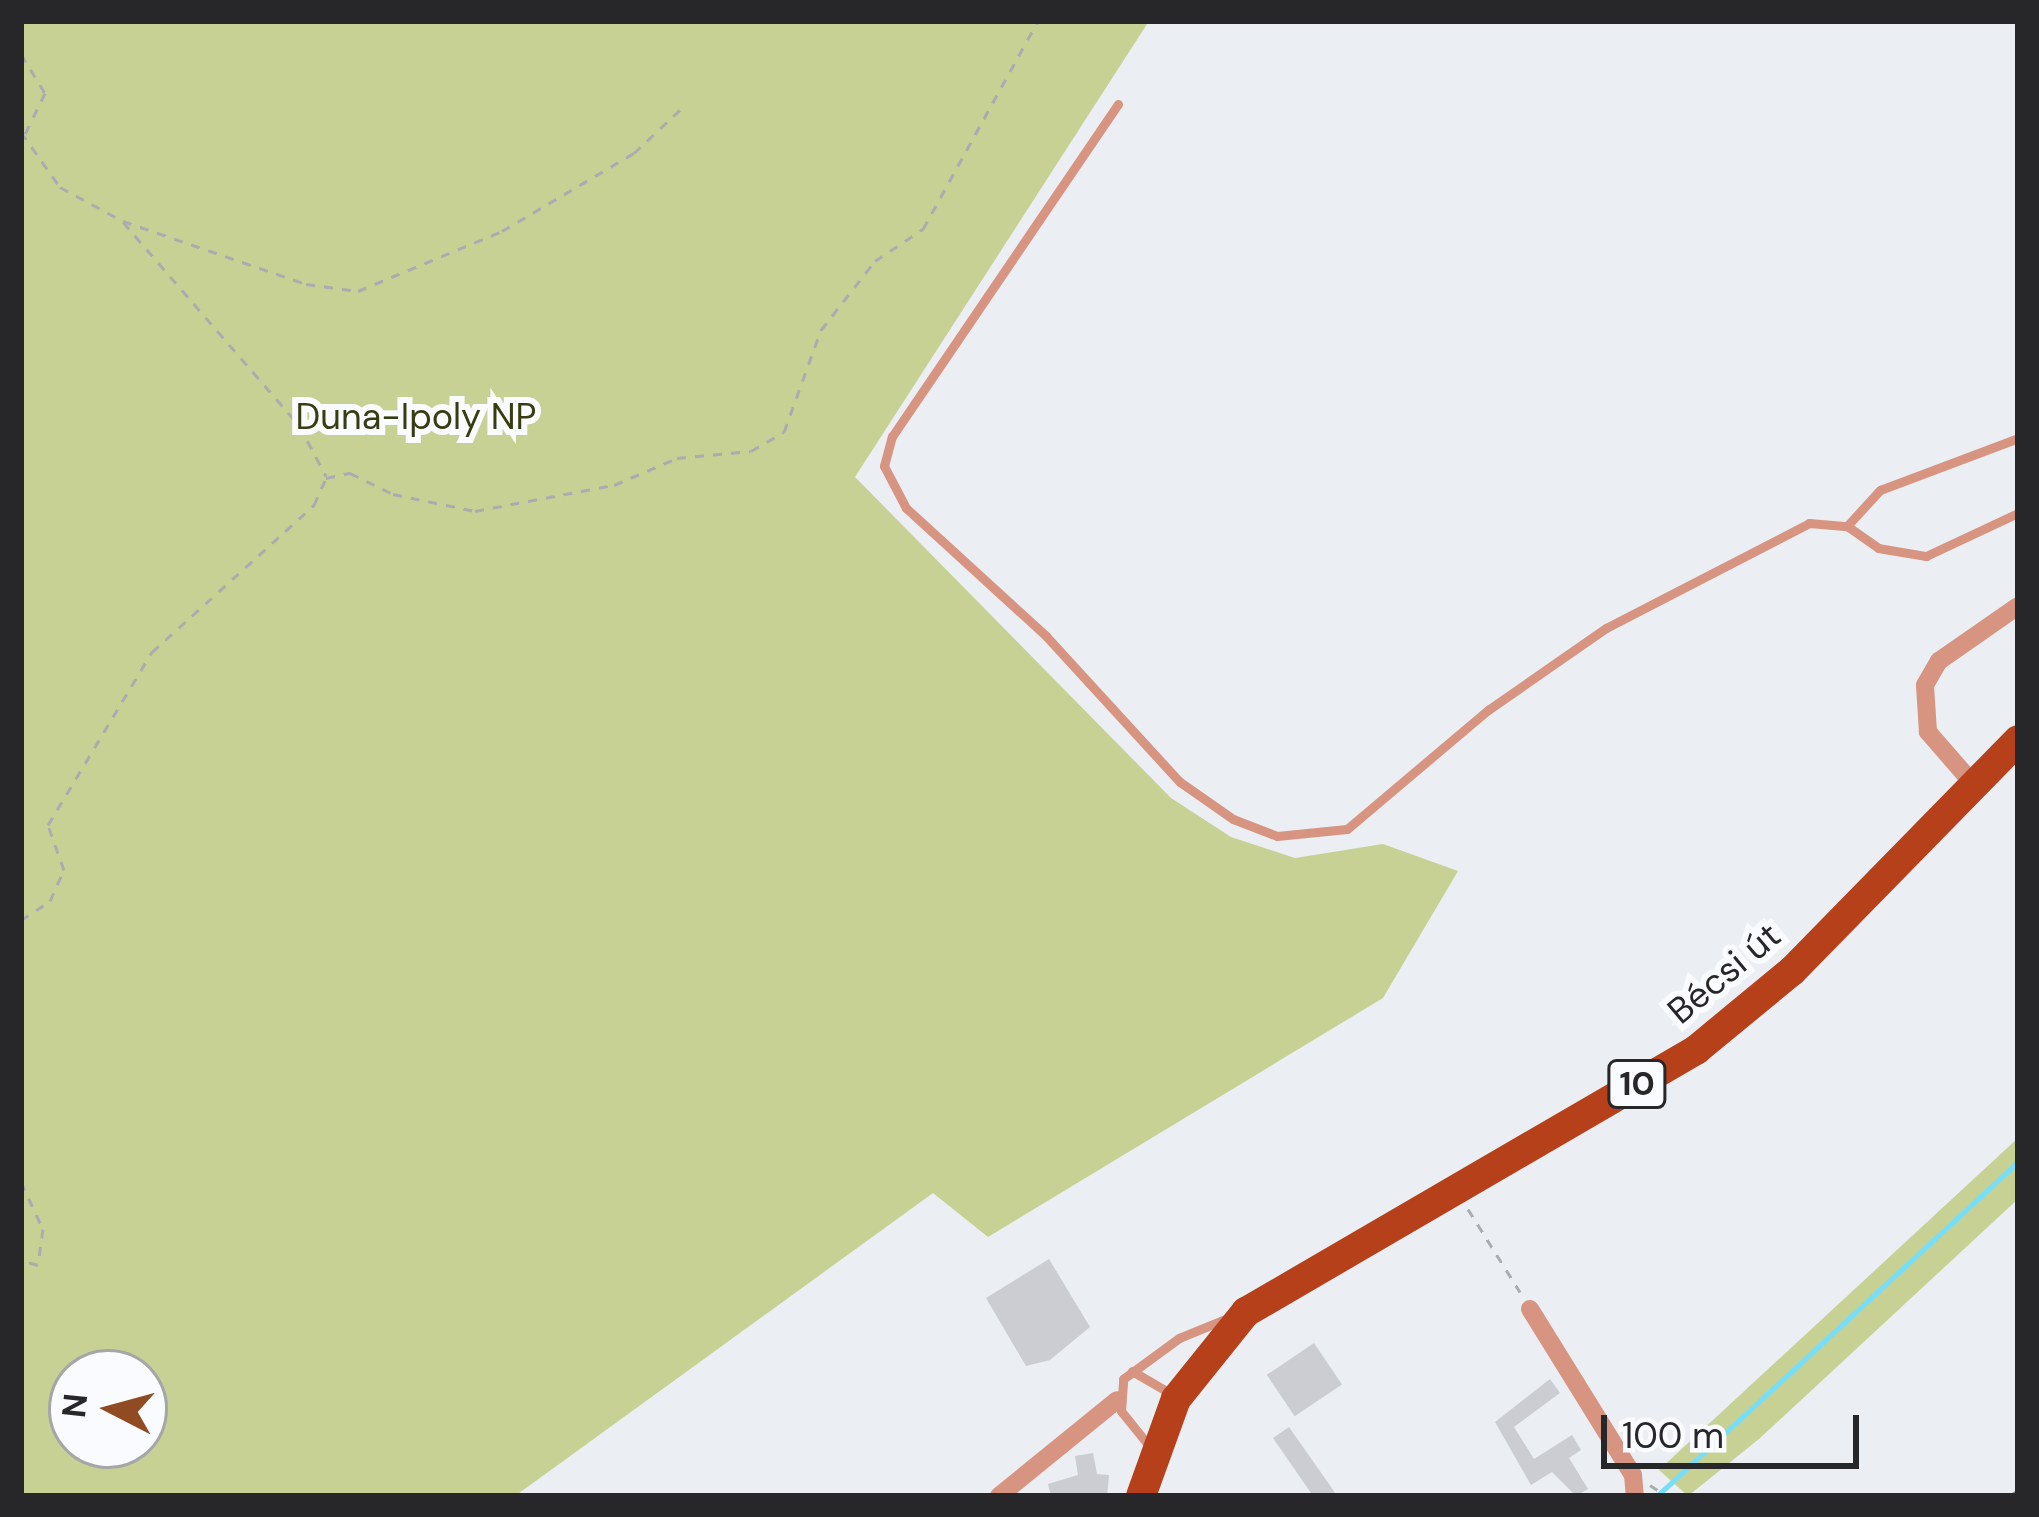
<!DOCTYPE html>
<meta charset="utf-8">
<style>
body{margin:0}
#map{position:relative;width:2039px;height:1517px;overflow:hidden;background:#ebeef3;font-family:"DM Sans",sans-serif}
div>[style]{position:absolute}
.green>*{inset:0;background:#c7d193}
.stream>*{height:4.5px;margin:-2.25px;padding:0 2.25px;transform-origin:2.25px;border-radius:2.25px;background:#76def9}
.building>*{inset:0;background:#cbcdd3;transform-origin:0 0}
.path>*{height:3px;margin-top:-1.5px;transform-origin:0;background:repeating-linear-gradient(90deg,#aaacb0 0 9px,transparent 0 18px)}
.service>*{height:9px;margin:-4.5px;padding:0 4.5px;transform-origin:4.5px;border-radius:4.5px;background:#d79481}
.minor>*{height:18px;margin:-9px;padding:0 9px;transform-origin:9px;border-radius:9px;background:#d79481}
.primary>*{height:30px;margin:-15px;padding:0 15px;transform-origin:15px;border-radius:15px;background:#b6401a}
.rail>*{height:9px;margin-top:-4.5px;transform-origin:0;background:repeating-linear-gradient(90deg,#fafbfe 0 14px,#86878b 0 28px);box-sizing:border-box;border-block:3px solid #86878b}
span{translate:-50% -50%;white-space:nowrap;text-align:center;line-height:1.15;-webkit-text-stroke:12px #fafbfe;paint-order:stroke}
.shield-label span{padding:3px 9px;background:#fafbfe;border:3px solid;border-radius:9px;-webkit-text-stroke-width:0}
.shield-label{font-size:33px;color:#272729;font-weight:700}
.park-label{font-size:36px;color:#373c11}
.street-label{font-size:36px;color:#272729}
.frame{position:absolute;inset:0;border:24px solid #272729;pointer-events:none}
.north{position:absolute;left:48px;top:1349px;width:120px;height:120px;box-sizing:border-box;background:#fafbfe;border:3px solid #a6a6a9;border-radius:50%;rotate:276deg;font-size:33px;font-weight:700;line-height:48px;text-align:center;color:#272729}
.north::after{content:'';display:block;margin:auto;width:42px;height:54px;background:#914b23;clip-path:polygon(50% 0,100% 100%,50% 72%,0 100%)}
.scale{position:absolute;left:1601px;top:1415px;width:258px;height:54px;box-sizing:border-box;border:6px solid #272729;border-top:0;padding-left:15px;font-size:36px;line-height:42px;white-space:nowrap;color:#272729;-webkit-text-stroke:9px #fafbfe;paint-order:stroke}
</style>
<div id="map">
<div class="green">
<i style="clip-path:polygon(evenodd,21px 21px,1149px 21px,855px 477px,1171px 798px,1231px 837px,1295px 858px,1383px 844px,1458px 871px,1383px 998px,988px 1237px,933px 1193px,515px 1496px,21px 1496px,21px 21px,72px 1373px,144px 1373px,144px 1445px,72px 1445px,72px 1373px)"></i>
<i style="clip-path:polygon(2018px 1138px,2018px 1199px,1759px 1439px,1688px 1496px,1659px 1470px)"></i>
</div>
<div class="stream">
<i style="left:1657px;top:1496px;width:492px;rotate:-42.8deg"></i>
</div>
<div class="building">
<i style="clip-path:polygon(1049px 1259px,1090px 1327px,1050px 1360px,1026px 1366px,986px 1298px)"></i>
<i style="left:1314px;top:1343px;width:50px;height:57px;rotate:56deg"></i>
<i style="clip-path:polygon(1550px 1379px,1560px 1393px,1514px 1427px,1534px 1459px,1572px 1435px,1581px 1450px,1569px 1458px,1588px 1489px,1576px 1496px,1552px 1472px,1531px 1485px,1495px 1422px)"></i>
<i style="clip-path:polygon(1289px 1427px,1329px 1484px,1337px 1496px,1313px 1496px,1273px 1438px)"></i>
<i style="clip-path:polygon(1093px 1453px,1097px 1474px,1109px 1475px,1107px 1496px,1051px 1496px,1048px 1484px,1078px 1475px,1075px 1456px)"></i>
</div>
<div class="path">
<i style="left:21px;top:54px;width:46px;rotate:58.4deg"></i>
<i style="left:45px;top:93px;width:46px;rotate:116deg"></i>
<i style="left:21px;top:132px;width:67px;rotate:54.7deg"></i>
<i style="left:60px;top:187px;width:72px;rotate:28.4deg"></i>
<i style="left:123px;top:221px;width:194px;rotate:19deg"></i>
<i style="left:306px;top:284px;width:52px;rotate:7.7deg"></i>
<i style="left:358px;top:291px;width:156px;rotate:-22.6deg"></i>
<i style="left:502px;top:231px;width:153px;rotate:-30.6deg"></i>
<i style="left:634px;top:153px;width:67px;rotate:-43.2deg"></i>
<i style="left:123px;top:222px;width:269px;rotate:49.1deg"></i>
<i style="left:299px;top:425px;width:58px;rotate:62.1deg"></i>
<i style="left:21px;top:920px;width:35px;rotate:-33deg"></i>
<i style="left:50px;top:901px;width:34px;rotate:-66deg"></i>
<i style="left:64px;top:870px;width:48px;rotate:-109.6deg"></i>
<i style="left:48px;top:825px;width:202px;rotate:-59deg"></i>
<i style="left:152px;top:652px;width:219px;rotate:-42.2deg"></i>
<i style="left:314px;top:505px;width:30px;rotate:-66deg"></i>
<i style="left:326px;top:478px;width:25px;rotate:-12deg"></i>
<i style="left:350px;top:473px;width:48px;rotate:26deg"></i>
<i style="left:393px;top:494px;width:84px;rotate:11.7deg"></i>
<i style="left:475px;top:511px;width:141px;rotate:-10.6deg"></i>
<i style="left:614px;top:485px;width:69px;rotate:-23.2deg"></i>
<i style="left:677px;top:458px;width:74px;rotate:-5.4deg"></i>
<i style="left:751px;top:451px;width:38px;rotate:-30deg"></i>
<i style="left:784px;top:432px;width:109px;rotate:-70.1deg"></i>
<i style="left:821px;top:330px;width:88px;rotate:-52deg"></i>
<i style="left:875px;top:261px;width:58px;rotate:-33.7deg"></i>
<i style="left:923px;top:229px;width:238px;rotate:-61.1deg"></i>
<i style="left:21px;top:926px;width:24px;rotate:90deg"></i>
<i style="left:21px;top:1182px;width:52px;rotate:64.9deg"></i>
<i style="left:43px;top:1229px;width:36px;rotate:98deg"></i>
<i style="left:38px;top:1265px;width:18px;rotate:-164deg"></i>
<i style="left:1468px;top:1209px;width:98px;rotate:57.9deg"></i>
<i style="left:1650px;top:1485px;width:20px;rotate:33deg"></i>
</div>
<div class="service">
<i style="left:1118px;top:104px;width:402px;rotate:124.2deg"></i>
<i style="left:892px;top:436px;width:31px;rotate:105deg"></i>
<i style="left:884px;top:466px;width:47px;rotate:62.4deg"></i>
<i style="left:906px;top:508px;width:190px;rotate:42.4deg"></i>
<i style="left:1046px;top:636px;width:198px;rotate:47.5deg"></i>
<i style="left:1180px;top:782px;width:65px;rotate:34.9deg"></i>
<i style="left:1233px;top:819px;width:47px;rotate:21.1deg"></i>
<i style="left:1277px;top:836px;width:70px;rotate:-5.7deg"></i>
<i style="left:1347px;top:829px;width:185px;rotate:-40.2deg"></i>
<i style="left:1488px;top:710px;width:144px;rotate:-34.8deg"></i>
<i style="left:1606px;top:628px;width:229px;rotate:-27.3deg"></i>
<i style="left:1809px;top:523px;width:38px;rotate:5deg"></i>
<i style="left:1847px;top:526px;width:38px;rotate:35deg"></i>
<i style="left:1878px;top:548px;width:49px;rotate:9.5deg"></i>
<i style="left:1926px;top:556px;width:102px;rotate:-25.1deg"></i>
<i style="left:1847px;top:526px;width:49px;rotate:-47.5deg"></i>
<i style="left:1880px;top:490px;width:147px;rotate:-20.6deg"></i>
<i style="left:1132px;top:1371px;width:48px;rotate:30.3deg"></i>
<i style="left:1150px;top:1447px;width:46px;rotate:-128.9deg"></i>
<i style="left:1121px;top:1411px;width:32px;rotate:-86deg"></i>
<i style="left:1123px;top:1379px;width:69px;rotate:-36.2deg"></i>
<i style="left:1179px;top:1338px;width:55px;rotate:-22.4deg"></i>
</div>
<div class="minor">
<i style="left:1975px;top:786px;width:72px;rotate:-131deg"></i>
<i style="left:1928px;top:732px;width:47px;rotate:-93.7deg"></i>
<i style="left:1925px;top:685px;width:28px;rotate:-60deg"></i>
<i style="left:1939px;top:661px;width:96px;rotate:-34.8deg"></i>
<i style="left:1530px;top:1309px;width:195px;rotate:58.2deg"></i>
<i style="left:1633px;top:1475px;width:21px;rotate:85deg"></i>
<i style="left:999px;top:1496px;width:152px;rotate:-39.1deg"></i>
</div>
<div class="primary">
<i style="left:1141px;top:1496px;width:103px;rotate:-70.2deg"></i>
<i style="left:1176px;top:1399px;width:112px;rotate:-51.2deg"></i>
<i style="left:1246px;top:1312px;width:521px;rotate:-30.21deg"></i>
<i style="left:1696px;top:1050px;width:124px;rotate:-39.5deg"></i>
<i style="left:1792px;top:971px;width:323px;rotate:-45.6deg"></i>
</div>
<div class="rail">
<i style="left:2015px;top:1496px;width:4px;rotate:-34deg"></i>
</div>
<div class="shield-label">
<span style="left:1637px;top:1084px">10</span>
</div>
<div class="park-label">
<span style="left:416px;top:417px">Duna-Ipoly NP</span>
</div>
<div class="street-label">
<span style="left:1724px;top:973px;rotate:-40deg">Bécsi út</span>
</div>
<div class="frame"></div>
<div class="north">N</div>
<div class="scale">100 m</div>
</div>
